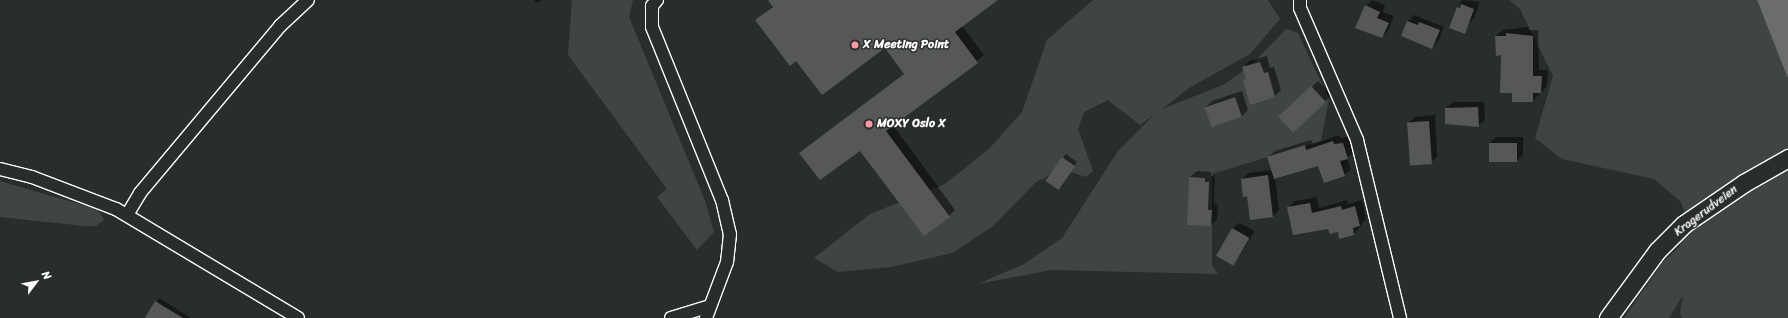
<!DOCTYPE html>
<style>
body{margin:0}
#map{position:relative;width:1788px;height:318px;overflow:hidden;background:#2a2d2e;font-family:Sriracha,sans-serif}
div>[style]{position:absolute}
.green>*{inset:0;background:#414445}
.water>*{inset:0;background:#6a6c6d}
.shadow>*{inset:0;background:#0007}
.building>*{inset:0;background:#555758;transform-origin:0 0}
.roads{filter:drop-shadow(1px 0 #fff) drop-shadow(-1px 0 #fff) drop-shadow(0 1px #fff) drop-shadow(0 -1px #fff)}
.minor>*{height:12px;margin:-6px;padding:0 6px;transform-origin:6px;border-radius:6px;background:#2a2d2e}
.secondary>*{height:17px;margin:-8.5px;padding:0 8.5px;transform-origin:8.5px;border-radius:8.5px;background:#2a2d2e}
.dots>*{width:11px;height:11px;translate:-50% -50%;box-sizing:border-box;border:2px solid #2a2d2e;border-radius:50%}
span{translate:-50% -50%;white-space:nowrap;text-align:center;line-height:1.15;-webkit-text-stroke:3px #2a2d2e;paint-order:stroke}
.poi-label{font-size:12px;color:#fff;font-weight:700}
.left{translate:0 -50%;text-align:left}
.street-label{font-size:12px;color:#fff}
.north{position:absolute;left:16px;top:262px;width:40px;height:40px;-webkit-text-stroke:3px #2a2d2e;paint-order:stroke;rotate:58deg;font-size:11px;font-weight:700;line-height:16px;text-align:center;color:#fff}
.north::after{content:'';display:block;margin:auto;width:14px;height:18px;background:#fff;clip-path:polygon(50% 0,100% 100%,50% 72%,0 100%)}
</style>
<div id="map">
<div class="green">
<i style="clip-path:polygon(572px 0,633px 0,629px 17px,706px 203px,714px 232px,697px 250px,657px 197px,667px 189px,568px 55px)"></i>
<i style="clip-path:polygon(1093px 0,1268px 0,1280px 19px,1250px 54px,1189px 88px,1162px 109px,1223px 85px,1249px 67px,1286px 29px,1298px 33px,1329px 99px,1321px 141px,1212px 174px,1212px 265px,1218px 274px,1051px 270px,978px 284px,1024px 264px,1062px 238px,1118px 151px,1155px 114px,1140px 125px,1108px 100px,1084px 112px,1078px 129px,1093px 171px,1086px 177px,1062px 169px,1036px 182px,992px 227px,952px 253px,891px 267px,838px 272px,814px 258px,870px 214px,945px 184px,989px 149px,1022px 112px,1047px 40px)"></i>
<i style="clip-path:polygon(1509px 0,1757px 0,1788px 79px,1788px 318px,1682px 318px,1680px 313px,1683px 295px,1669px 318px,1624px 318px,1663px 262px,1680px 246px,1687px 221px,1681px 202px,1654px 179px,1562px 159px,1535px 138px,1553px 76px,1520px 9px)"></i>
<i style="clip-path:polygon(0 181px,93px 208px,100px 213px,104px 220px,96px 226px,84px 226px,0 217px)"></i>
</div>
<div class="water">
<i style="clip-path:polygon(1757px 0,1788px 0,1788px 79px)"></i>
</div>
<div class="shadow">
<i style="clip-path:polygon(534px 0,542px 0,537px 3px)"></i>
<i style="clip-path:polygon(769px 0,996px 0,962px 26px,984px 55px,893px 125px,955px 210px,949px 216px,860px 149px,801px 153px,905px 74px,885px 47px,796px 60px,757px 20px,773px 6px)"></i>
<i style="clip-path:polygon(1372px 0,1385px 5px,1383px 12px,1394px 16px,1388px 31px,1382px 37px,1366px 6px)"></i>
<i style="clip-path:polygon(1462px 0,1480px 2px,1474px 18px,1468px 24px,1454px 17px)"></i>
<i style="clip-path:polygon(1414px 15px,1444px 27px,1438px 42px,1432px 48px,1402px 36px,1408px 21px)"></i>
<i style="clip-path:polygon(1528px 27px,1529px 30px,1538px 30px,1539px 70px,1548px 70px,1547px 86px,1533px 101px,1513px 92px,1496px 36px,1503px 30px)"></i>
<i style="clip-path:polygon(1267px 56px,1270px 68px,1274px 67px,1281px 90px,1275px 96px,1244px 81px,1247px 78px,1243px 68px,1249px 61px)"></i>
<i style="clip-path:polygon(1318px 81px,1331px 95px,1325px 102px,1286px 111px)"></i>
<i style="clip-path:polygon(1242px 91px,1248px 110px,1241px 117px,1206px 107px,1212px 101px)"></i>
<i style="clip-path:polygon(1453px 102px,1484px 102px,1485px 120px,1478px 126px,1463px 126px,1463px 123px,1446px 108px)"></i>
<i style="clip-path:polygon(1435px 115px,1437px 156px,1431px 163px,1408px 123px,1415px 117px)"></i>
<i style="clip-path:polygon(1339px 135px,1340px 138px,1349px 137px,1354px 152px,1347px 158px,1351px 169px,1344px 175px,1319px 165px,1275px 178px,1279px 210px,1273px 216px,1248px 195px,1242px 179px,1248px 173px,1272px 170px,1268px 157px,1275px 151px,1311px 140px,1313px 144px)"></i>
<i style="clip-path:polygon(1496px 137px,1523px 137px,1523px 155px,1517px 161px,1490px 143px)"></i>
<i style="clip-path:polygon(1066px 154px,1077px 162px,1061px 184px,1046px 179px)"></i>
<i style="clip-path:polygon(1197px 171px,1211px 172px,1211px 176px,1215px 176px,1214px 204px,1218px 205px,1217px 219px,1211px 225px,1188px 224px,1190px 177px)"></i>
<i style="clip-path:polygon(1317px 197px,1319px 208px,1347px 200px,1348px 204px,1362px 200px,1366px 219px,1354px 234px,1329px 227px,1289px 207px,1295px 201px)"></i>
<i style="clip-path:polygon(1239px 223px,1255px 231px,1234px 264px,1232px 229px)"></i>
<i style="clip-path:polygon(159px 298px,191px 318px,146px 318px)"></i>
</div>
<div class="building">
<i style="clip-path:polygon(768px 0,998px 0,955px 32px,978px 63px,886px 131px,950px 217px,924px 236px,860px 151px,820px 180px,799px 153px,904px 74px,885px 48px,822px 95px,796px 61px,790px 66px,755px 20px,773px 7px)"></i>
<i style="clip-path:polygon(1461px 4px,1474px 9px,1465px 34px,1449px 28px,1457px 7px,1460px 8px)"></i>
<i style="clip-path:polygon(1365px 5px,1380px 12px,1377px 18px,1389px 23px,1382px 38px,1355px 28px)"></i>
<i style="clip-path:polygon(1407px 21px,1418px 25px,1419px 22px,1440px 30px,1432px 49px,1401px 36px)"></i>
<i style="clip-path:polygon(1506px 33px,1533px 36px,1533px 76px,1542px 76px,1541px 93px,1533px 93px,1533px 102px,1512px 102px,1512px 93px,1500px 93px,1501px 55px,1496px 56px,1495px 36px,1506px 36px)"></i>
<i style="clip-path:polygon(1260px 62px,1264px 73px,1268px 72px,1275px 97px,1250px 105px,1243px 80px,1246px 79px,1242px 67px)"></i>
<i style="left:1311px;top:86px;width:22px;height:45px;rotate:47deg"></i>
<i style="left:1235px;top:97px;width:21px;height:32px;rotate:71deg"></i>
<i style="clip-path:polygon(1478px 107px,1479px 127px,1445px 124px,1445px 108px)"></i>
<i style="left:1429px;top:121px;width:43px;height:22px;rotate:86deg"></i>
<i style="clip-path:polygon(1333px 141px,1334px 144px,1343px 143px,1348px 159px,1340px 161px,1345px 176px,1324px 183px,1318px 166px,1274px 179px,1267px 157px,1305px 145px,1306px 150px)"></i>
<i style="left:1489px;top:143px;width:28px;height:19px"></i>
<i style="left:1062px;top:157px;width:16px;height:29px;rotate:35deg"></i>
<i style="clip-path:polygon(1268px 175px,1273px 217px,1250px 220px,1247px 196px,1243px 197px,1241px 179px)"></i>
<i style="clip-path:polygon(1189px 177px,1205px 178px,1205px 182px,1209px 182px,1208px 210px,1212px 210px,1211px 226px,1187px 225px)"></i>
<i style="clip-path:polygon(1310px 203px,1312px 213px,1341px 206px,1342px 210px,1355px 206px,1360px 226px,1353px 228px,1354px 235px,1339px 239px,1338px 232px,1330px 234px,1328px 229px,1293px 235px,1287px 207px)"></i>
<i style="left:1232px;top:228px;width:20px;height:32px;rotate:30deg"></i>
<i style="clip-path:polygon(155px 301px,183px 318px,145px 318px)"></i>
</div>
<div class="roads">
<div class="minor">
<i style="left:657px;top:0;width:8px;rotate:130deg"></i>
<i style="left:652px;top:6px;width:21px;rotate:90deg"></i>
<i style="left:652px;top:27px;width:187px;rotate:68deg"></i>
<i style="left:722px;top:200px;width:35px;rotate:77deg"></i>
<i style="left:730px;top:234px;width:28px;rotate:96deg"></i>
<i style="left:727px;top:262px;width:60px;rotate:110.6deg"></i>
<i style="left:1300px;top:0;width:8px;rotate:90deg"></i>
<i style="left:1300px;top:8px;width:144px;rotate:66.6deg"></i>
<i style="left:1357px;top:140px;width:183px;rotate:76.4deg"></i>
<i style="left:0;top:169px;width:33px;rotate:14deg"></i>
<i style="left:32px;top:177px;width:90px;rotate:20.9deg"></i>
<i style="left:116px;top:209px;width:212px;rotate:30.9deg"></i>
<i style="left:127px;top:215px;width:26px;rotate:-59deg"></i>
<i style="left:140px;top:193px;width:218px;rotate:-50deg"></i>
<i style="left:280px;top:26px;width:38px;rotate:-43deg"></i>
<i style="left:671px;top:318px;width:41px;rotate:-17.1deg"></i>
</div>
<div class="secondary">
<i style="left:1608px;top:318px;width:83px;rotate:-53.8deg"></i>
<i style="left:1657px;top:251px;width:38px;rotate:-45deg"></i>
<i style="left:1684px;top:224px;width:73px;rotate:-34.3deg"></i>
<i style="left:1744px;top:183px;width:51px;rotate:-29.6deg"></i>
</div>
</div>
<div class="dots">
<i style="left:855px;top:45px;background:#ff9aa2"></i>
<i style="left:869px;top:124px;background:#ff9aa2"></i>
</div>
<div class="poi-label">
<span class="left" style="left:863px;top:45px">X Meeting Point</span>
<span class="left" style="left:877px;top:124px">MOXY Oslo X</span>
</div>
<div class="street-label">
<span style="left:1706px;top:211px;rotate:-37deg">Kragerudveien</span>
</div>
<div class="north">N</div>
</div>
